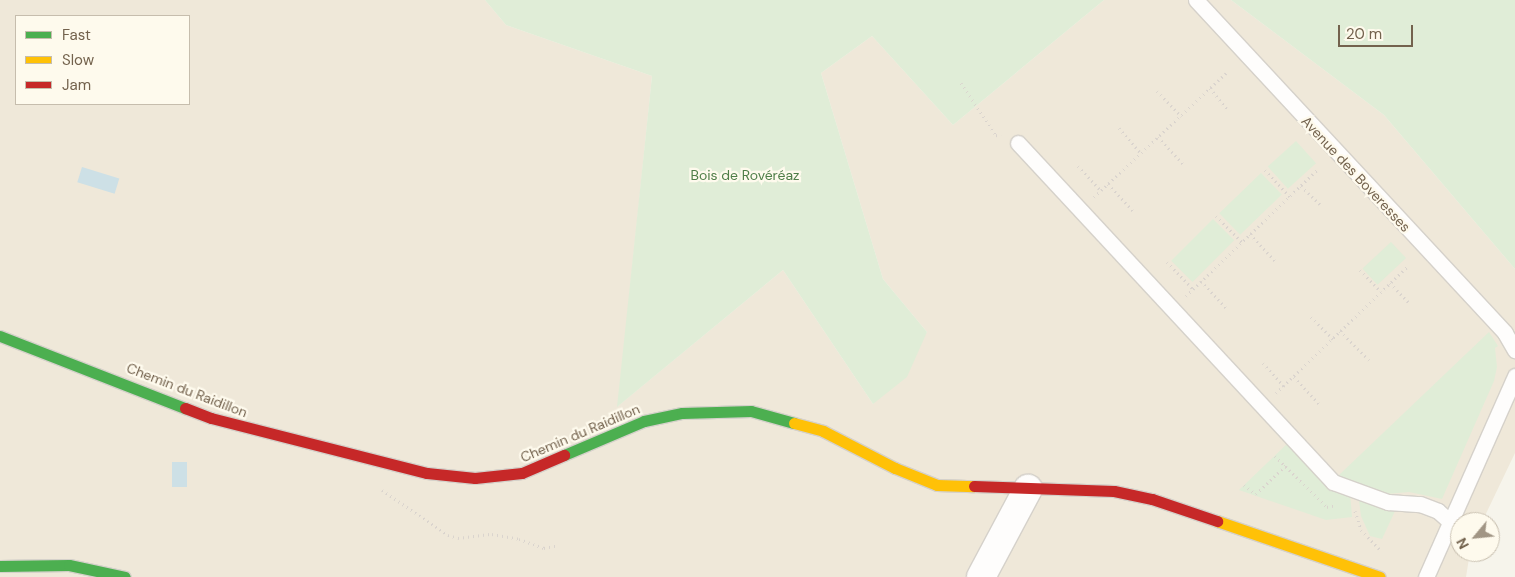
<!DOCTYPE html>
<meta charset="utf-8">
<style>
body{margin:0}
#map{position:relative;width:1515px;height:577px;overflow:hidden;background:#f6f4eb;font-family:"DM Sans",sans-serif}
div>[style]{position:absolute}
.residential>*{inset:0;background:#efe8d9}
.green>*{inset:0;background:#e0edd7;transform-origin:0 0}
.water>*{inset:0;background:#cde0e6;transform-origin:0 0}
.path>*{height:3px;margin-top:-1.5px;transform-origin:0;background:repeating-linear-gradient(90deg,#dad4ce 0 1px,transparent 0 5px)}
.roads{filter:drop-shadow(1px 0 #d5d1ca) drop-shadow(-1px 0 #d5d1ca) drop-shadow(0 1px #d5d1ca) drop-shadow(0 -1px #d5d1ca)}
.lane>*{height:15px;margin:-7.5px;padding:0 7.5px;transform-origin:7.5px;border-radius:7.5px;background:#fefdfc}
.street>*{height:28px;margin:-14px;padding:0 14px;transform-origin:14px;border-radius:14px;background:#fefdfc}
.fast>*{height:11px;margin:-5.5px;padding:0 5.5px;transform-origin:5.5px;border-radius:5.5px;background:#4caf50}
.slow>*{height:11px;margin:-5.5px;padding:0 5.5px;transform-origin:5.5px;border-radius:5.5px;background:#ffc107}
.jam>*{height:11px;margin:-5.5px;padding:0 5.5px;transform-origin:5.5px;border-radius:5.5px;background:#c62828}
span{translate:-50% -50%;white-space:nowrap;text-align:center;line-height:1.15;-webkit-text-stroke:4.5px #fefaed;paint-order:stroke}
.street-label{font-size:14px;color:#73624d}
.park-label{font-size:14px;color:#4f7e48}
.legend{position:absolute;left:15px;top:15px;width:175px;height:90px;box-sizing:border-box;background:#fefaed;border:1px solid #c6bdad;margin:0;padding:6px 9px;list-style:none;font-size:15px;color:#73624d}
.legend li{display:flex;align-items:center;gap:10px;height:25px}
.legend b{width:25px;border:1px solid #c6bdad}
.north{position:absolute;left:1450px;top:512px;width:50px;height:50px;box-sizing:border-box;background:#fefaed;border:1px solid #c6bdad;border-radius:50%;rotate:242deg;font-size:14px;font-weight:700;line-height:20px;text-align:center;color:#73624d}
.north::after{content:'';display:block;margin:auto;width:18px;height:22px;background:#a19584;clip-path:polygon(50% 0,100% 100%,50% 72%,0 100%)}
.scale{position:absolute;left:1338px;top:25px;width:75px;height:22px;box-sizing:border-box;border:2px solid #73624d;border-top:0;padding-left:6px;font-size:15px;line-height:18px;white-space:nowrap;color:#73624d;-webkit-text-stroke:4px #fefaed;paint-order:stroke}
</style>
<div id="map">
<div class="residential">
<i style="clip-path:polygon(evenodd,0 0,485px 0,506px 25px,652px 76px,618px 406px,783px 270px,873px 404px,927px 332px,883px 279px,821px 73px,872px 36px,953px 125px,1104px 0,1231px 0,1384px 115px,1515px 269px,1515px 453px,1482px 522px,1460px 522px,1460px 552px,1470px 552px,1466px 577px,0 577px,0 0,16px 16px,189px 16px,189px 104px,16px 104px,16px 16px)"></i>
</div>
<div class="green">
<i style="clip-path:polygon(485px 0,1104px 0,953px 125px,872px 36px,821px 73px,883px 279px,927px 332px,907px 377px,873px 404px,783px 270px,617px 407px,652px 76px,506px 25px)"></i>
<i style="clip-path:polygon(1231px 0,1515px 0,1515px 269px,1384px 115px)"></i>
<i style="left:1296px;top:141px;width:30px;height:38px;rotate:48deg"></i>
<i style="left:1261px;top:173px;width:30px;height:58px;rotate:46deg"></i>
<i style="left:1213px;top:219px;width:30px;height:59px;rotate:45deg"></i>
<i style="left:1391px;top:242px;width:22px;height:39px;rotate:47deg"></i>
<i style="clip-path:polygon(1489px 332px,1498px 346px,1495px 348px,1497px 367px,1494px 381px,1442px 499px,1409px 492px,1387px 494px,1341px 478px,1339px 475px)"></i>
<i style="clip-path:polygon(1289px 442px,1350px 493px,1352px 517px,1326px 520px,1239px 490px)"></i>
<i style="clip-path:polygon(1359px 500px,1395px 511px,1382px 539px,1370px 536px,1361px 516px)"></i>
</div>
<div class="water">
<i style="left:82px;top:167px;width:39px;height:16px;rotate:17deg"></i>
<i style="left:172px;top:462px;width:15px;height:25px"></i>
</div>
<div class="path">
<i style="left:961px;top:83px;width:63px;rotate:56.1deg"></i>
<i style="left:996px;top:135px;width:5px;rotate:11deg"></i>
<i style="left:1210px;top:88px;width:27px;rotate:51deg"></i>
<i style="left:1157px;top:91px;width:35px;rotate:46deg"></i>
<i style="left:1119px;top:128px;width:33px;rotate:49deg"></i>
<i style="left:1158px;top:137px;width:38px;rotate:47deg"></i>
<i style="left:1078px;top:166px;width:34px;rotate:47deg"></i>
<i style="left:1265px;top:170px;width:37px;rotate:47deg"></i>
<i style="left:1108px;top:184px;width:38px;rotate:47deg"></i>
<i style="left:1301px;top:186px;width:28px;rotate:44deg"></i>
<i style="left:1094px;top:197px;width:184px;rotate:-43.2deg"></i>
<i style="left:1216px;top:216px;width:37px;rotate:45deg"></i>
<i style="left:1250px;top:234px;width:38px;rotate:47deg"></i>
<i style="left:1167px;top:262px;width:37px;rotate:46deg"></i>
<i style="left:1360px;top:270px;width:30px;rotate:46deg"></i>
<i style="left:1201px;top:281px;width:38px;rotate:47deg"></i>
<i style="left:1390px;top:283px;width:29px;rotate:46deg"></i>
<i style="left:1186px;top:296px;width:182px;rotate:-43.9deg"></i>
<i style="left:1311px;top:317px;width:31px;rotate:45deg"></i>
<i style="left:1340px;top:331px;width:41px;rotate:45deg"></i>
<i style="left:1263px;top:363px;width:31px;rotate:48deg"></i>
<i style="left:1294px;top:377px;width:38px;rotate:47deg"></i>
<i style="left:1276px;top:393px;width:183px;rotate:-43.9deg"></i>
<i style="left:1275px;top:456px;width:73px;rotate:44.4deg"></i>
<i style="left:1327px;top:507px;width:9px;rotate:-13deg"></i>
<i style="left:1244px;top:485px;width:15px;rotate:37deg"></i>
<i style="left:1256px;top:494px;width:42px;rotate:-44deg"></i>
<i style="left:382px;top:490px;width:80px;rotate:34.3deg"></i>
<i style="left:448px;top:535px;width:10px;rotate:17deg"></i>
<i style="left:458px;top:538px;width:34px;rotate:-7deg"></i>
<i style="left:492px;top:534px;width:27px;rotate:10deg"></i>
<i style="left:519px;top:539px;width:27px;rotate:20deg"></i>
<i style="left:544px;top:548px;width:15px;rotate:-11deg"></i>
<i style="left:1355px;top:511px;width:20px;rotate:72deg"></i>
<i style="left:1361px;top:530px;width:28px;rotate:46deg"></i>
</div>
<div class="roads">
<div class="lane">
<i style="left:1196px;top:0;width:454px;rotate:47.1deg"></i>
<i style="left:1505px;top:333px;width:20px;rotate:60deg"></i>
<i style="left:1018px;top:143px;width:463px;rotate:47.1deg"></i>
<i style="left:1333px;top:482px;width:59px;rotate:20deg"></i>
<i style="left:1388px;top:502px;width:32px;rotate:4deg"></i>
<i style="left:1420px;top:504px;width:19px;rotate:21deg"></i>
<i style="left:1438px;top:511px;width:15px;rotate:42deg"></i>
<i style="left:1426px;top:577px;width:220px;rotate:-66.1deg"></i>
</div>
<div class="street">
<i style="left:981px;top:577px;width:100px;rotate:-61.9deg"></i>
</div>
<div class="fast">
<i style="left:0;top:336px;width:199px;rotate:21.3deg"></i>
<i style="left:564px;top:455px;width:87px;rotate:-23deg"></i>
<i style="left:644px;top:421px;width:39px;rotate:-12deg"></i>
<i style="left:682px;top:413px;width:69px;rotate:-1.7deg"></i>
<i style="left:751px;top:411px;width:45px;rotate:15.6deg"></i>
<i style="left:0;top:566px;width:69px;rotate:-0.8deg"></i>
<i style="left:69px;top:565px;width:57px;rotate:12.1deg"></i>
</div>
<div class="slow">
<i style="left:794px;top:423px;width:30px;rotate:15deg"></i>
<i style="left:823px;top:431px;width:81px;rotate:27.2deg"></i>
<i style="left:895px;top:468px;width:45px;rotate:22deg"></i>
<i style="left:937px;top:485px;width:37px;rotate:2deg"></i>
<i style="left:1217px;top:521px;width:172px;rotate:19deg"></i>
</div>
<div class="jam">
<i style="left:185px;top:408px;width:28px;rotate:21deg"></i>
<i style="left:211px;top:418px;width:223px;rotate:14.3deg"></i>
<i style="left:427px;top:473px;width:48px;rotate:5.9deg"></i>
<i style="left:475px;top:478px;width:47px;rotate:-6.1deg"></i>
<i style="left:522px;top:473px;width:46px;rotate:-23.2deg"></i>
<i style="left:974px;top:486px;width:140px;rotate:2deg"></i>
<i style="left:1114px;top:491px;width:39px;rotate:12deg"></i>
<i style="left:1152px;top:499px;width:69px;rotate:18.7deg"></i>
</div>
</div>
<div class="street-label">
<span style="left:1356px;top:174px;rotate:47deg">Avenue des Boveresses</span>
<span style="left:187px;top:390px;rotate:21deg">Chemin du Raidillon</span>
<span style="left:580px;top:433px;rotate:-23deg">Chemin du Raidillon</span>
</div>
<div class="park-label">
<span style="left:745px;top:175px">Bois de Rovéréaz</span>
</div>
<ul class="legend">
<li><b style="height:6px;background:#4caf50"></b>Fast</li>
<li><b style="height:6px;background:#ffc107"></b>Slow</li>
<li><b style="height:6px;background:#c62828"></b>Jam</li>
</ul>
<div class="north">N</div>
<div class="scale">20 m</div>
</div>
